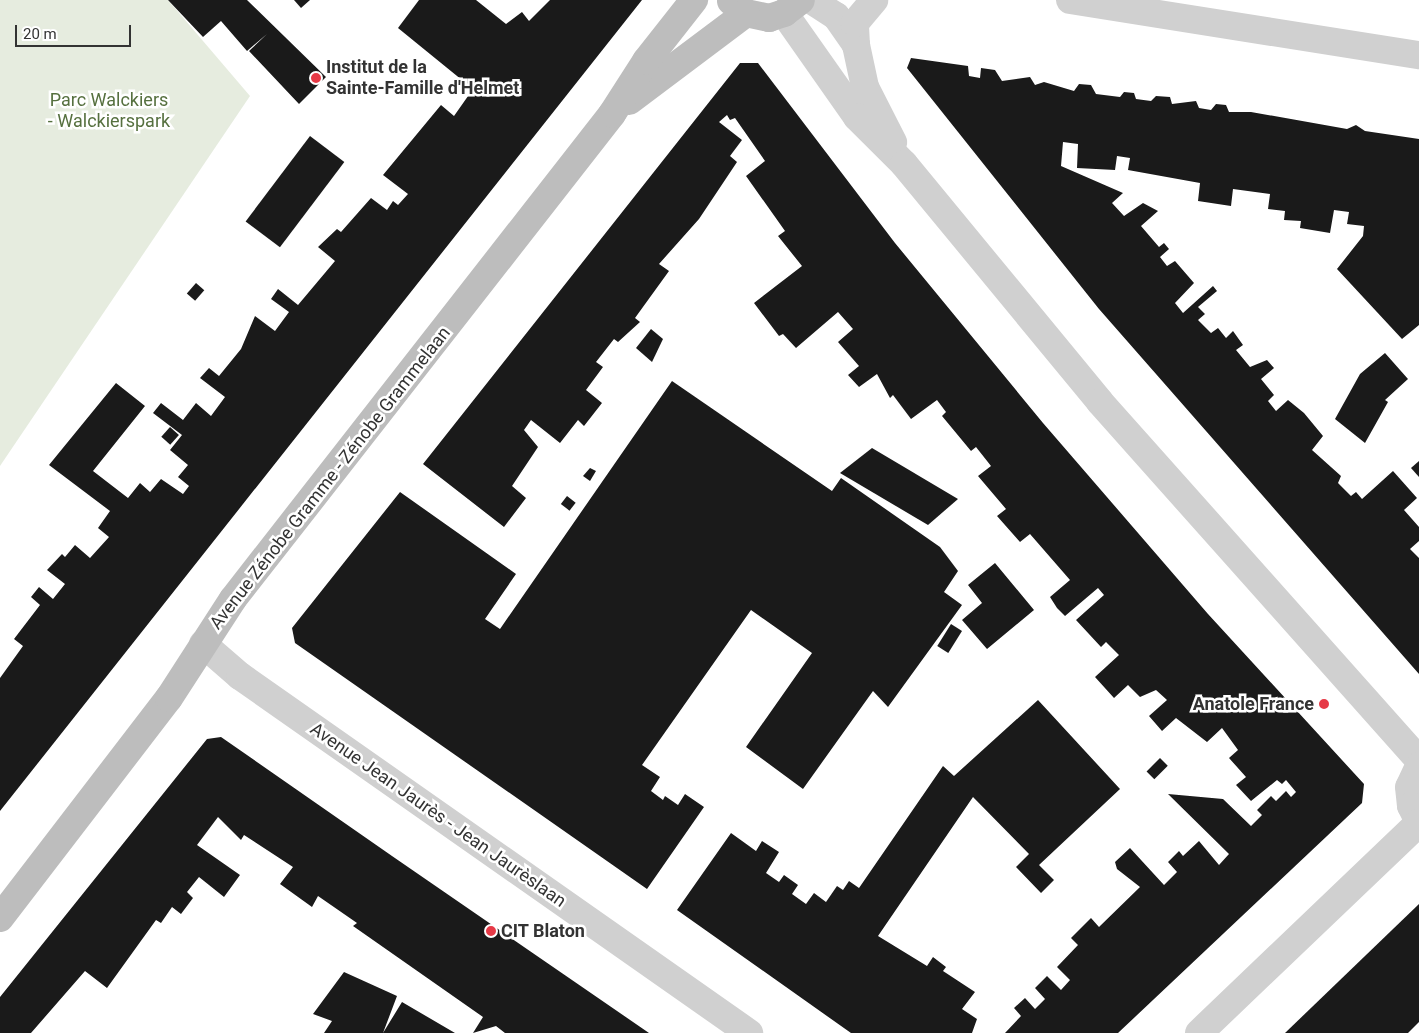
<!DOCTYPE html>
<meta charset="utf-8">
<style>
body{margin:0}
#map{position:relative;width:1419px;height:1033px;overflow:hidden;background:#fff;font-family:Roboto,sans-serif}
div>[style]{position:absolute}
.green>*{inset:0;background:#e6ecdf}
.building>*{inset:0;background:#1a1a1a;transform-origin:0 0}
.minor>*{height:28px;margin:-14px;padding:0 14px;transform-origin:14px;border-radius:14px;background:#d0d0d0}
.secondary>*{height:28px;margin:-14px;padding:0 14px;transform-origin:14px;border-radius:14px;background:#bdbdbd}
.dots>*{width:14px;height:14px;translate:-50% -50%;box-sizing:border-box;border:2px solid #fff;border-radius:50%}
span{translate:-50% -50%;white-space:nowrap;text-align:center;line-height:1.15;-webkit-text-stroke:5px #fff;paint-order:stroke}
.poi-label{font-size:18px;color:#333;font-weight:700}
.left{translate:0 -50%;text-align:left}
.right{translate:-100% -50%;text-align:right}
.park-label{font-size:18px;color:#56703f}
.street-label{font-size:18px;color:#333}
.scale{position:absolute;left:15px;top:25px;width:116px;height:22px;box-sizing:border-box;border:2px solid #333;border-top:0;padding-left:6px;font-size:15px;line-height:18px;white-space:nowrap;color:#333;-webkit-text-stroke:4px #fff;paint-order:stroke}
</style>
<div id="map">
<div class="green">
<i style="clip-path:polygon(0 0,168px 0,250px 96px,0 466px)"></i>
</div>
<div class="building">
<i style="clip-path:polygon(168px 0,247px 0,326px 77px,299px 104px,249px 51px,267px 34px,247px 51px,221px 21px,203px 37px)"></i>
<i style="clip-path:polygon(294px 0,310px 0,301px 8px)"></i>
<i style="clip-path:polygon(419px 0,476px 0,506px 24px,522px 12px,529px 21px,550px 0,642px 0,0 811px,0 678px,23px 646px,14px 639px,40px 605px,31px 597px,39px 587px,53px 599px,65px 584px,47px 570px,62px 554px,65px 557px,75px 545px,90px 558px,109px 537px,98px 528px,110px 511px,49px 465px,116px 383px,145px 406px,93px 471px,128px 498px,140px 483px,150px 492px,161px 479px,183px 494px,189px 486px,178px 477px,188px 465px,170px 450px,182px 435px,153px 413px,161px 403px,183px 420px,196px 403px,211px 416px,225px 397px,200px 378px,209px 368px,219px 376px,241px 349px,255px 316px,275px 331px,289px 312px,271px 299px,278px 289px,298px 305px,335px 261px,318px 247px,337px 229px,341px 232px,371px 198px,387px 210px,393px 201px,398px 205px,408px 194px,383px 175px,441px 105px,454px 116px,473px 89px,398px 28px)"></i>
<i style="clip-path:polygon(911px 58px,968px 66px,969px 76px,980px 78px,981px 68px,995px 70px,1002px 81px,1030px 77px,1035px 85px,1044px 82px,1074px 91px,1079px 84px,1091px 85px,1096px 94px,1120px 97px,1124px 92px,1134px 93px,1136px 99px,1151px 101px,1156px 96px,1170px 97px,1172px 104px,1196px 101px,1199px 108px,1211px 110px,1216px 104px,1226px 105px,1229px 112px,1251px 112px,1347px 129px,1356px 125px,1365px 131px,1419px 139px,1419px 325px,1402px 339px,1337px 269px,1363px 236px,1364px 226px,1347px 224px,1349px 212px,1334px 210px,1330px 233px,1300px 228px,1301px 221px,1284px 220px,1285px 211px,1268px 209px,1270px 194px,1233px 189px,1231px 206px,1198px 201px,1200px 183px,1128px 170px,1130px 158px,1117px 156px,1115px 170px,1077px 168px,1078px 144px,1063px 142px,1061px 166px,1123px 193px,1112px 203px,1124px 216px,1143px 203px,1158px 211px,1141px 226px,1159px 247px,1164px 243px,1169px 249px,1160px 257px,1167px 266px,1175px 261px,1194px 283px,1175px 303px,1183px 313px,1213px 286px,1217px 291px,1198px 307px,1205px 314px,1198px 320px,1211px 333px,1218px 328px,1226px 338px,1233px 331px,1243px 345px,1236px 350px,1250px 367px,1267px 360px,1274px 368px,1261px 379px,1274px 395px,1268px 401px,1276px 411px,1288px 400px,1304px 413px,1323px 436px,1312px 450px,1341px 476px,1338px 483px,1351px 496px,1356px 492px,1362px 499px,1393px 471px,1417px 498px,1404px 510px,1419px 527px,1419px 541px,1410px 549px,1419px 558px,1419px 674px,1099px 309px,907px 68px)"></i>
<i style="clip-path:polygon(740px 63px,758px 63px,895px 243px,1043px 423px,1208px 614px,1364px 784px,1362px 803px,1118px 1033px,1005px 1033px,1021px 1016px,1014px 1008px,1025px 998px,1035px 1009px,1045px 999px,1035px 988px,1047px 976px,1061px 990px,1070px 980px,1057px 967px,1078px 945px,1071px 938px,1091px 918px,1099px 927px,1140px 887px,1117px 869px,1115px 862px,1130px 848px,1164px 885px,1177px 872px,1168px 862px,1179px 851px,1183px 856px,1199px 841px,1219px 865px,1229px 854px,1168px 794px,1223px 799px,1251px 826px,1262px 815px,1257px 810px,1271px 796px,1276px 801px,1286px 791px,1291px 797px,1296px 792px,1286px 780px,1282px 784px,1277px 780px,1251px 801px,1236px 785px,1246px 777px,1229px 758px,1238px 750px,1222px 728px,1207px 742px,1176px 718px,1162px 731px,1149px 716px,1167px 700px,1156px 690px,1140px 697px,1128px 685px,1114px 698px,1095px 677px,1119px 655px,1106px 642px,1101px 647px,1076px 620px,1104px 595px,1098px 588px,1065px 616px,1057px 608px,1050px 597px,1070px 580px,1030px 534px,1020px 542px,997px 516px,1006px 509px,978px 476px,991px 466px,976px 447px,971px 451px,942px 416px,946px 412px,937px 400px,911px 419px,893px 395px,890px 398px,877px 374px,859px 387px,848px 375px,859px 366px,838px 342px,853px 329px,838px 312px,796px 348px,783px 334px,779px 336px,754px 303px,802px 266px,778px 236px,785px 231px,746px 176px,765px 161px,735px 118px,730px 120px,727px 115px,719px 122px,742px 140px,730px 156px,737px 162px,699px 219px,659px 264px,669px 271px,635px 318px,640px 322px,618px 342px,614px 339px,596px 362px,603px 367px,586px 390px,602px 403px,584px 426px,578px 420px,560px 443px,531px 420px,524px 430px,538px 447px,512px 486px,526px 498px,504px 527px,423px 464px)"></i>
<i style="left:310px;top:136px;width:43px;height:107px;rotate:37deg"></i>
<i style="left:196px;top:283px;width:11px;height:14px;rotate:41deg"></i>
<i style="clip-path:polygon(651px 329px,663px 339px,652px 362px,636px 348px)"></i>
<i style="clip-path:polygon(1385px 353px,1408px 379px,1385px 400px,1388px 402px,1365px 443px,1335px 419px,1360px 374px)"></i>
<i style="clip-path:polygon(672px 381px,832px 491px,841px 478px,940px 547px,958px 571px,944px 592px,962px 605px,888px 707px,873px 691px,803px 789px,746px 747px,812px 653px,751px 610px,642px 765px,660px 777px,651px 791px,663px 800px,665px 796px,678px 805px,685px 794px,704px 807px,647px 889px,295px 643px,292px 628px,400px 492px,516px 574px,485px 619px,500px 629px)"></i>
<i style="left:170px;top:427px;width:12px;height:13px;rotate:42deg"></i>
<i style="clip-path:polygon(872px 448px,958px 499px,928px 525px,840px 473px)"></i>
<i style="clip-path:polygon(1419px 461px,1419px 477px,1411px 468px)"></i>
<i style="clip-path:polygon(590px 468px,596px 471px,590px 481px,583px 476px)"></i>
<i style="left:567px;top:496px;width:11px;height:10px;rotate:38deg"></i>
<i style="clip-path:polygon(995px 563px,1034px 610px,987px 649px,962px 620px,982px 603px,968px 585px)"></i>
<i style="left:951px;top:624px;width:13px;height:26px;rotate:32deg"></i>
<i style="clip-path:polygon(1038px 700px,1120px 789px,1039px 865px,1054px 880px,1041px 893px,1016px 867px,1029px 854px,973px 797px,878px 936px,927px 966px,933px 957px,946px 967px,943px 971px,975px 992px,962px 1009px,977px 1019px,972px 1033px,851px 1033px,677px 910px,731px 833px,756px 851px,762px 841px,779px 852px,766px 873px,779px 882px,784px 875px,798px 885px,792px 894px,806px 904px,814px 893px,826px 902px,837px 886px,843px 890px,849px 881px,859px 888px,943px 766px,954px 776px)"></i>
<i style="clip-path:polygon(221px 737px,392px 856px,649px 1033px,505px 1033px,496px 1026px,473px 1033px,483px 1017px,353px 926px,357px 923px,318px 896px,312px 907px,280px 884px,293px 867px,244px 835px,241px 840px,218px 817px,197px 845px,240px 875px,224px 897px,199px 877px,187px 892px,193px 898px,181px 914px,172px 907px,161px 923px,156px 920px,107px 988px,85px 971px,31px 1033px,0 1033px,0 997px,207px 739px)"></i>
<i style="left:1160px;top:758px;width:11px;height:19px;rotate:45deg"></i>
<i style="clip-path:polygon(1419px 904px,1419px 1022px,1408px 1033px,1285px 1033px)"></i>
<i style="clip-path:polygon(344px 972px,397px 996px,383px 1033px,402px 1002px,455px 1033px,324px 1033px,332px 1021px,313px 1014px)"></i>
</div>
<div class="minor">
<i style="left:811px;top:0;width:30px;rotate:33deg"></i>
<i style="left:836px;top:16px;width:35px;rotate:55deg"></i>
<i style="left:856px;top:45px;width:43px;rotate:77.9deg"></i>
<i style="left:865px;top:87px;width:62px;rotate:63deg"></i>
<i style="left:1070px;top:0;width:353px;rotate:9deg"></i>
<i style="left:784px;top:13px;width:127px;rotate:54.9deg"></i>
<i style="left:857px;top:117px;width:66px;rotate:45deg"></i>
<i style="left:904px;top:164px;width:308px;rotate:50.5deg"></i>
<i style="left:1100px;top:402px;width:480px;rotate:48.3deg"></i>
<i style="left:856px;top:45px;width:22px;rotate:-93deg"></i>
<i style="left:855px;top:23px;width:30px;rotate:-50deg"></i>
<i style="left:203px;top:644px;width:49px;rotate:40.9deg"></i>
<i style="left:240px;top:676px;width:622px;rotate:35.04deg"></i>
<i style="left:1419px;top:766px;width:23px;rotate:115deg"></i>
<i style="left:1409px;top:787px;width:19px;rotate:84deg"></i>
<i style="left:1411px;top:806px;width:18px;rotate:63deg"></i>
<i style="left:1199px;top:1033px;width:304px;rotate:-43.7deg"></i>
</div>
<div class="secondary">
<i style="left:731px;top:1px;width:19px;rotate:39deg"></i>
<i style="left:746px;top:13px;width:24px;rotate:12deg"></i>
<i style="left:769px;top:18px;width:16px;rotate:-18deg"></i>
<i style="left:784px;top:13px;width:21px;rotate:-37deg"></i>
<i style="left:629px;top:101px;width:146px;rotate:-36.9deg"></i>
<i style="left:0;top:918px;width:277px;rotate:-52.5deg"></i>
<i style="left:169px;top:698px;width:118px;rotate:-57.1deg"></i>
<i style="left:233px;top:599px;width:616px;rotate:-51.99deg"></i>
<i style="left:612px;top:114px;width:63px;rotate:-57.3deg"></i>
<i style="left:646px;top:61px;width:78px;rotate:-51.8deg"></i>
</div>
<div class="dots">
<i style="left:316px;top:78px;background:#e63946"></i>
<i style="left:1324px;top:704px;background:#e63946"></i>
<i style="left:491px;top:931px;background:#e63946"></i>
</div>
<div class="poi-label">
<span class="left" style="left:326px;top:78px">Institut de la<br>Sainte-Famille d'Helmet</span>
<span class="right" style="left:1314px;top:704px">Anatole France</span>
<span class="left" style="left:501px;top:931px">CIT Blaton</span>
</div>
<div class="park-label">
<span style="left:109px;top:111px">Parc Walckiers<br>- Walckierspark</span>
</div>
<div class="street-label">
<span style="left:330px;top:478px;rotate:-52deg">Avenue Zénobe Gramme - Zénobe Grammelaan</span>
<span style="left:438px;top:815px;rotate:35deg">Avenue Jean Jaurès - Jean Jaurèslaan</span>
</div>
<div class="scale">20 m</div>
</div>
